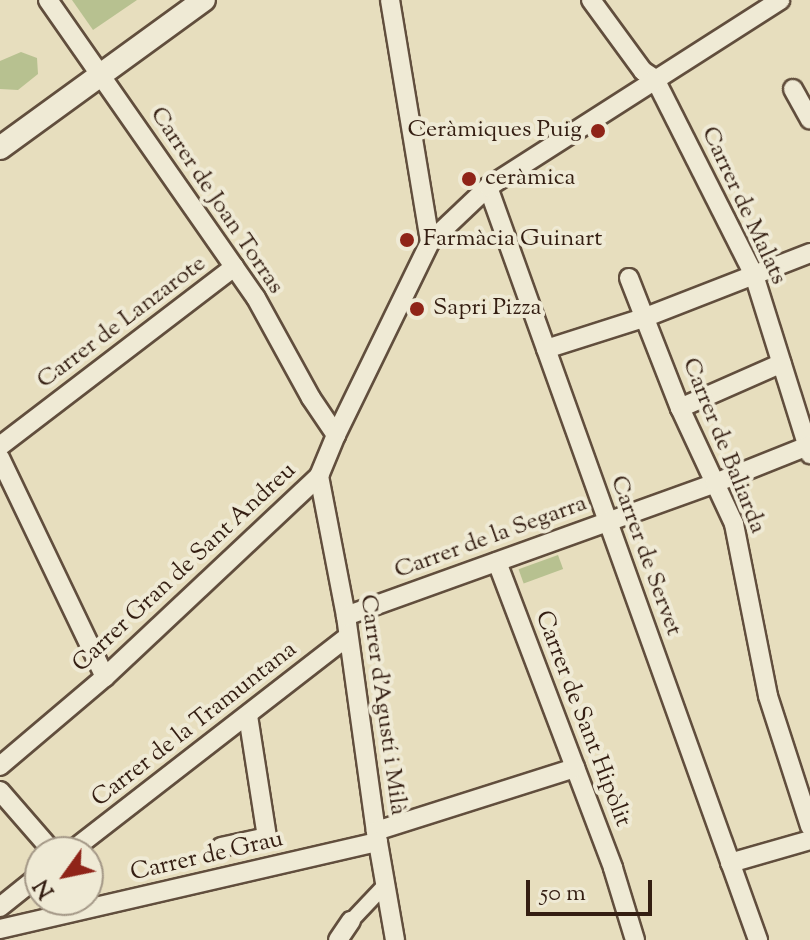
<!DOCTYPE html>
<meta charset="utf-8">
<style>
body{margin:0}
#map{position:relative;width:810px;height:940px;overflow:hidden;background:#e7debe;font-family:"Sorts Mill Goudy",serif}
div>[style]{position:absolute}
.green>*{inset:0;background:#b7c190;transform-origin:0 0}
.roads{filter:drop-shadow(2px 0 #614e3d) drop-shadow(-2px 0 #614e3d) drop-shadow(0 2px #614e3d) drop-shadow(0 -2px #614e3d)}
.pedestrian>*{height:14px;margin:-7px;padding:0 7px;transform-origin:7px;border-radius:7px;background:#efead5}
.minor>*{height:18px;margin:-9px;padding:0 9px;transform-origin:9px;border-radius:9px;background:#efead5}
.tertiary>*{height:22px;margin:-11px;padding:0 11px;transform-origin:11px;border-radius:11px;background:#efead5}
.dots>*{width:22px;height:22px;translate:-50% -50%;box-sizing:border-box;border:4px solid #efead5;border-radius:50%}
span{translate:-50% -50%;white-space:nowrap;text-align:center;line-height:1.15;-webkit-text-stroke:8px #efead5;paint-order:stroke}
.poi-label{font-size:24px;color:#341e12}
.right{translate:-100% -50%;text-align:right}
.left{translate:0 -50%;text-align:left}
.street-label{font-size:24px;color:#341e12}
.north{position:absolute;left:24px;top:836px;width:80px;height:80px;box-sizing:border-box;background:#efead5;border:2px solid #a49887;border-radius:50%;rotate:237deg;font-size:22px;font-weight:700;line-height:32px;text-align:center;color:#341e12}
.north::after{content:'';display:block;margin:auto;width:28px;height:36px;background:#8f2418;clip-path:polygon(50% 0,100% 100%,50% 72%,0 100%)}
.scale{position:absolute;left:526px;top:880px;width:126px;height:36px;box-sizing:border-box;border:4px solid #341e12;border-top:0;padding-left:10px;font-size:24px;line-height:28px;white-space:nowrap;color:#341e12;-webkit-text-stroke:6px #efead5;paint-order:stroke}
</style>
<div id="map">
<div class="green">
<i style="clip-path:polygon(72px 0,137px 0,93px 30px)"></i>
<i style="clip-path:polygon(21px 52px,37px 58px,38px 74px,18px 90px,0 89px,0 61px)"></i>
<i style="left:558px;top:555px;width:15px;height:42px;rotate:70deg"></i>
</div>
<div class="roads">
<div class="pedestrian">
<i style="left:351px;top:921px;width:50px;rotate:-46.6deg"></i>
</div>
<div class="minor">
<i style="left:48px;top:0;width:363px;rotate:55.1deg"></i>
<i style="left:256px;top:298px;width:114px;rotate:61.2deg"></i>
<i style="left:311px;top:398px;width:45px;rotate:56deg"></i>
<i style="left:390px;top:0;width:245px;rotate:80.6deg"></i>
<i style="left:591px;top:0;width:88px;rotate:53.8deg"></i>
<i style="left:643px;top:71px;width:14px;rotate:34deg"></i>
<i style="left:655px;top:79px;width:220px;rotate:63.2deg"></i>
<i style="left:754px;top:275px;width:188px;rotate:72.6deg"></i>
<i style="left:793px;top:89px;width:35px;rotate:61deg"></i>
<i style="left:488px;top:187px;width:800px;rotate:70.27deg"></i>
<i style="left:629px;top:278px;width:140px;rotate:68.6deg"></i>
<i style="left:680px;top:408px;width:128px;rotate:65deg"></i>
<i style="left:734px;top:524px;width:175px;rotate:78.8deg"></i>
<i style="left:768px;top:696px;width:137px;rotate:72.1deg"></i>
<i style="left:546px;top:349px;width:105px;rotate:-17.7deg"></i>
<i style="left:646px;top:317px;width:176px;rotate:-21.3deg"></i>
<i style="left:680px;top:408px;width:111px;rotate:-23.8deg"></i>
<i style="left:0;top:446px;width:295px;rotate:-37.4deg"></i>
<i style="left:0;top:458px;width:243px;rotate:64.4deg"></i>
<i style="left:319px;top:476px;width:143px;rotate:79.1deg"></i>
<i style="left:346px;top:616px;width:217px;rotate:82.1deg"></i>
<i style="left:376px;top:831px;width:111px;rotate:80.1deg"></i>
<i style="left:497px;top:562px;width:327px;rotate:69.2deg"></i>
<i style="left:613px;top:868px;width:75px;rotate:73deg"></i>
<i style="left:346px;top:616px;width:392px;rotate:-19.8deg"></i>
<i style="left:715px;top:483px;width:102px;rotate:-21.8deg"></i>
<i style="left:0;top:766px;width:138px;rotate:-40.3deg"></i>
<i style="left:105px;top:677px;width:294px;rotate:-43.2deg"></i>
<i style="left:319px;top:476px;width:44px;rotate:-67.5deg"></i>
<i style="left:336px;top:435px;width:215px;rotate:-64deg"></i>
<i style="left:430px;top:242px;width:80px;rotate:-43.5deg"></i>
<i style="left:488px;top:187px;width:347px;rotate:-32.6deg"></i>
<i style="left:0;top:791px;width:81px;rotate:49deg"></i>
<i style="left:376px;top:831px;width:209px;rotate:-17.6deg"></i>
<i style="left:221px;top:847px;width:47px;rotate:-12.3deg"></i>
<i style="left:267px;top:837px;width:123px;rotate:-98.9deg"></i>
<i style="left:70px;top:852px;width:352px;rotate:-37.8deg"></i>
<i style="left:730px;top:863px;width:83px;rotate:-16deg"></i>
<i style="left:0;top:907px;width:51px;rotate:-38.7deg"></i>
<i style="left:0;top:929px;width:388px;rotate:-13deg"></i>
<i style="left:338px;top:940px;width:23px;rotate:-56deg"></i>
</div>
<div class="tertiary">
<i style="left:0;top:148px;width:252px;rotate:-36deg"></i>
</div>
</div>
<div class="dots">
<i style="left:598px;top:131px;background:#8f2418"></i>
<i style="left:469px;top:179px;background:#8f2418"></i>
<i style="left:407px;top:240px;background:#8f2418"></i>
<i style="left:417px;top:309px;background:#8f2418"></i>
</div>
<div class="poi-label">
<span class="right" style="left:582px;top:131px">Ceràmiques Puig</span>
<span class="left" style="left:485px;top:179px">ceràmica</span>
<span class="left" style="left:423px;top:240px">Farmàcia Guinart</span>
<span class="left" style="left:433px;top:309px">Sapri Pizza</span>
</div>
<div class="street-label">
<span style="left:216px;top:201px;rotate:56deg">Carrer de Joan Torras</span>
<span style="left:743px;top:206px;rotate:65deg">Carrer de Malats</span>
<span style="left:122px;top:323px;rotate:-37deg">Carrer de Lanzarote</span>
<span style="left:723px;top:446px;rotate:68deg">Carrer de Baliarda</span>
<span style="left:491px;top:538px;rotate:-20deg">Carrer de la Segarra</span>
<span style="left:645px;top:556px;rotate:70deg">Carrer de Servet</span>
<span style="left:185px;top:568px;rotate:-43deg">Carrer Gran de Sant Andreu</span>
<span style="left:382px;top:705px;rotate:82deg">Carrer d'Agustí i Milà</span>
<span style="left:582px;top:719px;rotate:69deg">Carrer de Sant Hipòlit</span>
<span style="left:195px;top:725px;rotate:-38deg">Carrer de la Tramuntana</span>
<span style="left:207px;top:857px;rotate:-13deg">Carrer de Grau</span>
</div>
<div class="north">N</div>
<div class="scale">50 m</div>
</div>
